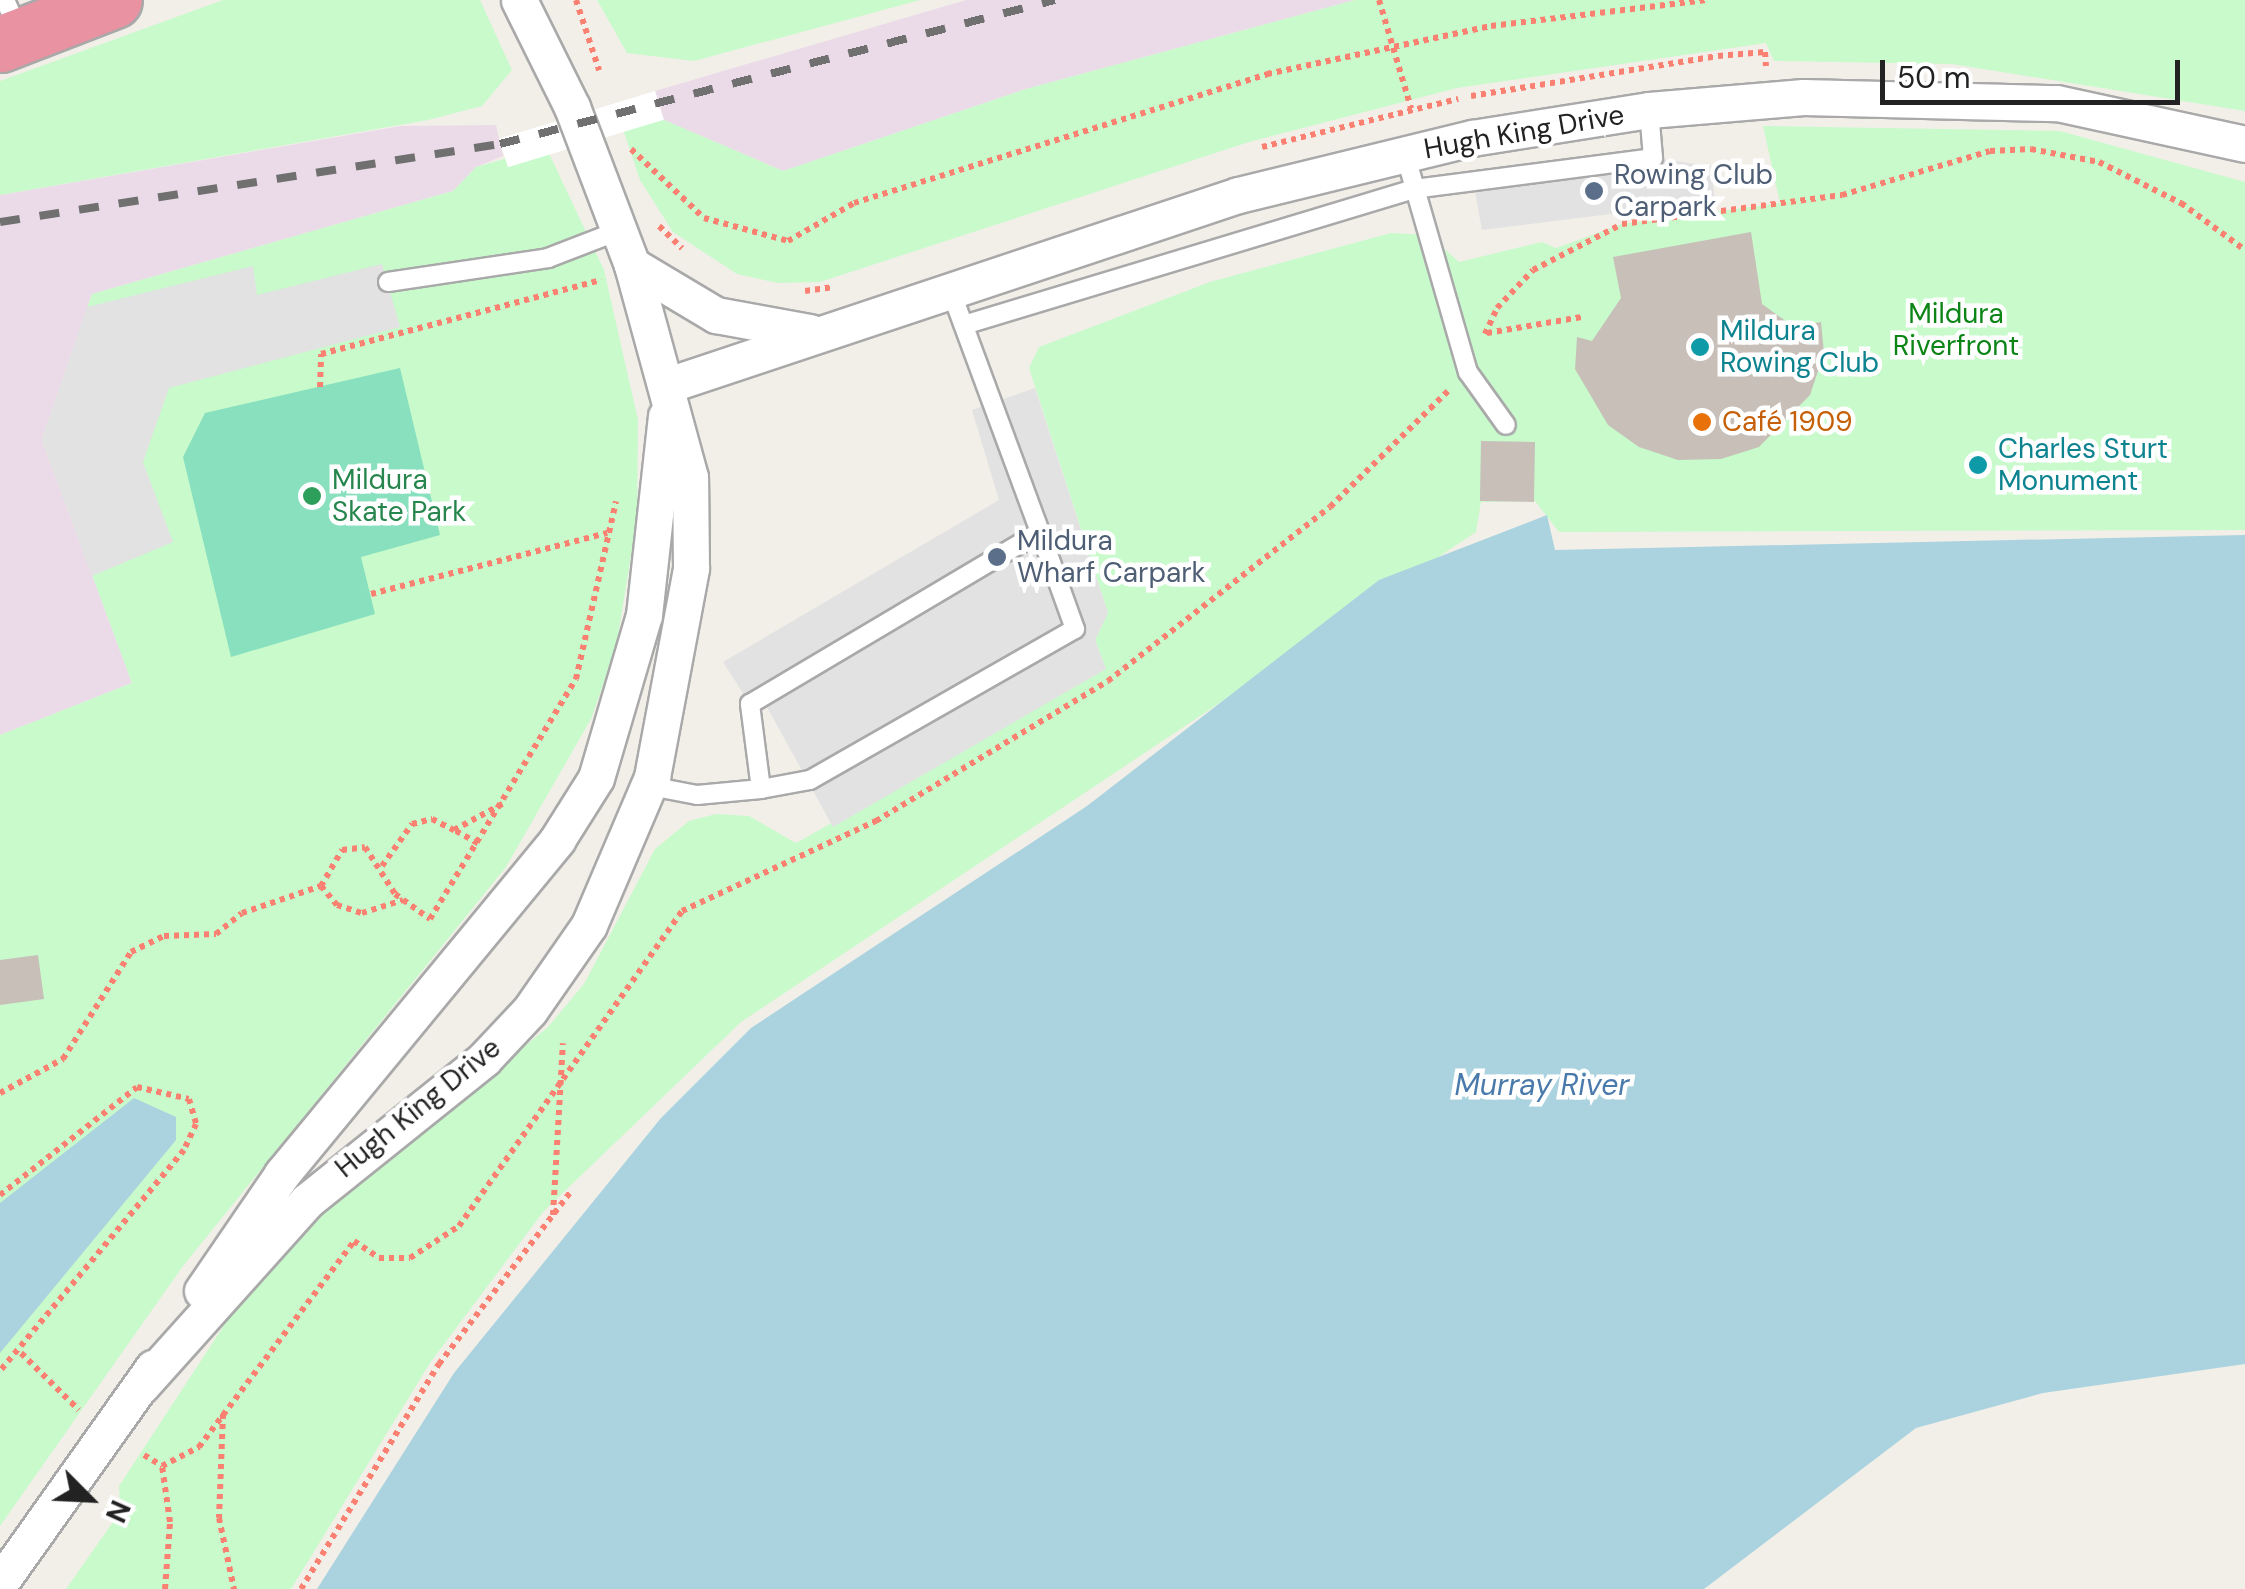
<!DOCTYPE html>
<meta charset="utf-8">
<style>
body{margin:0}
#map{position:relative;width:2245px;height:1589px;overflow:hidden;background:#f2efe9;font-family:"DM Sans",sans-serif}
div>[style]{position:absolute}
.industrial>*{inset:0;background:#ebdbe8}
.park>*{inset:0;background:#c8facc}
.pitch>*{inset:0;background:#88e0be}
.parking>*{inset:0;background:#e2e2e2}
.water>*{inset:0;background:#aad3df}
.pier>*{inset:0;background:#fff;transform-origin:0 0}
.building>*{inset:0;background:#c7bfb8;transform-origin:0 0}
.path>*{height:6px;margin-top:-3px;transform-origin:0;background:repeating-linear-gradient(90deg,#fa8072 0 5px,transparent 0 10px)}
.roads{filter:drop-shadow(2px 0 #a9a9a9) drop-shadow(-2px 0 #a9a9a9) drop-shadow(0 2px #a9a9a9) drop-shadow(0 -2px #a9a9a9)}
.lane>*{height:18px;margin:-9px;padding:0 9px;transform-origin:9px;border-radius:9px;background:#fff}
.street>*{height:35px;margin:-17.5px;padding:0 17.5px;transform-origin:17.5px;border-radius:17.5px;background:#fff}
.highway>*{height:55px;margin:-27.5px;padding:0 27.5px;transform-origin:27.5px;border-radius:27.5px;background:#e892a2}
.rail>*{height:8px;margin-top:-4px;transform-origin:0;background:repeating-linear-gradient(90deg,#707070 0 20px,transparent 0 40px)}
.dots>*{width:28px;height:28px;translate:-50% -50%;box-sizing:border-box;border:5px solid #fff;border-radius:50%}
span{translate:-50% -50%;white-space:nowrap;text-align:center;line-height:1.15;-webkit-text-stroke:9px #fff;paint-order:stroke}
.street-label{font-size:28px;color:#222}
.service-label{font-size:28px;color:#4e5e75}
.left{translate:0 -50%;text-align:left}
.park-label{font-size:28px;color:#0c8416}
.culture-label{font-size:28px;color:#0d838f}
.food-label{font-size:28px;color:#c56008}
.leisure-label{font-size:28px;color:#27864d}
.water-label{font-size:30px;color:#4a7aab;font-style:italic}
.north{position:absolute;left:40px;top:1449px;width:100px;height:100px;-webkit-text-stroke:8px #fff;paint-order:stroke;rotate:114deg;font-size:28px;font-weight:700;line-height:40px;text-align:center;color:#222}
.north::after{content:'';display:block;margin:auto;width:35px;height:45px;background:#222;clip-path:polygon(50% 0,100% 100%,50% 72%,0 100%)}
.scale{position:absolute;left:1880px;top:60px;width:300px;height:45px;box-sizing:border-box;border:5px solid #222;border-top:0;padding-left:12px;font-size:30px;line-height:35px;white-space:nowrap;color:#222;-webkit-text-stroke:8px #fff;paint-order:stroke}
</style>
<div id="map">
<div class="industrial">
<i style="clip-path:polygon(966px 0,1355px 0,1026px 89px,783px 171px,664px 120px,655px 91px)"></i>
<i style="clip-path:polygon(496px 125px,503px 156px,476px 167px,453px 191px,92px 294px,42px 440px,132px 683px,0 735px,0 195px,401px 126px)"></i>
</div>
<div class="park">
<i style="clip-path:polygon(223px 0,480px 0,512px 70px,482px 106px,428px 120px,0 195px,0 81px)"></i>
<i style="clip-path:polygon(597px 0,920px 0,694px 61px,627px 53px)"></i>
<i style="clip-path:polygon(1355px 0,2245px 0,2245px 111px,1952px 64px,1774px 61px,1766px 43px,1457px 88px,1249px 142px,820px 282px,778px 283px,737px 274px,673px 232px,640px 180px,623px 129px,664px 120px,783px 171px,1026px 89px)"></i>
<i style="clip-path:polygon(1763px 126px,2060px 131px,2245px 182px,2245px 530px,1559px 532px,1535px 501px,1481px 502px,1476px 532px,741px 1022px,543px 1212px,430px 1363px,291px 1589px,66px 1589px,120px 1512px,119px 1486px,238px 1304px,333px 1204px,548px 1027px,584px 984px,655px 849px,689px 821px,716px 814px,749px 816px,796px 843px,1106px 669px,1095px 640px,1108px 613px,1029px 368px,1039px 347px,1210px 282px,1391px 233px,1429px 235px,1459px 262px,1542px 242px,1556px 248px,1622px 224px,1780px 203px)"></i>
<i style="clip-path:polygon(546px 147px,604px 270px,638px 420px,637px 518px,616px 648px,591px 719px,506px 867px,183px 1266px,0 1526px,0 735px,132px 683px,42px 440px,92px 294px,453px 191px,476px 167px)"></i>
</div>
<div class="pitch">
<i style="clip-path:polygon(400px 368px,440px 535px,361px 557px,375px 614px,231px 657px,183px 457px,205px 413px)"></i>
</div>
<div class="parking">
<i style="clip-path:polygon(1653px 158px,1711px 166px,1715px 201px,1482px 230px,1473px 181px)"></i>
<i style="clip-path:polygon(382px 264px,400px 327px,169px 388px,143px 462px,173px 542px,92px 576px,42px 440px,87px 307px,253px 266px,257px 295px)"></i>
<i style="clip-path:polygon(1035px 388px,1108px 613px,1095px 640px,1106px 669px,833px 827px,762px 698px,750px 704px,723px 662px,999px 500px,972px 410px)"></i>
</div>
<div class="water">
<i style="clip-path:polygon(1547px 515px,1555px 550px,2245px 535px,2245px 1364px,2043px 1393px,1916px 1428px,1704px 1589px,317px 1589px,454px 1373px,661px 1118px,751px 1028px,1087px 806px,1379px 580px)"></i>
<i style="clip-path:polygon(134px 1098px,176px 1117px,176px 1140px,0 1353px,0 1203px)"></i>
</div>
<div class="pier">
<i style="left:655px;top:91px;width:30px;height:163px;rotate:73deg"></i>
</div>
<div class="building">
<i style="clip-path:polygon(1751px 232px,1762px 304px,1794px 327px,1821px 322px,1824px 353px,1810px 395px,1759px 447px,1721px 459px,1678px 460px,1639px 447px,1608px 425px,1575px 369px,1577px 337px,1592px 341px,1621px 298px,1613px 257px)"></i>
<i style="left:1481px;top:441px;width:54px;height:60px;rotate:1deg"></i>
<i style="clip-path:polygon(38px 955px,44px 999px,0 1005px,0 960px)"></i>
</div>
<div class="path">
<i style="left:576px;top:0;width:74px;rotate:71.8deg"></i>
<i style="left:1379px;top:0;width:113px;rotate:73.5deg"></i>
<i style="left:1471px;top:96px;width:250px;rotate:-9.2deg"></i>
<i style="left:1718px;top:56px;width:47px;rotate:-4.9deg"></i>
<i style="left:1765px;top:52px;width:14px;rotate:86deg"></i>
<i style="left:1262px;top:147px;width:202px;rotate:-13.8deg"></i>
<i style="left:631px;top:149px;width:100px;rotate:43.4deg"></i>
<i style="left:704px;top:218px;width:87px;rotate:15.3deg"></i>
<i style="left:788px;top:241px;width:76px;rotate:-29.9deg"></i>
<i style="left:854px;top:203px;width:433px;rotate:-17.3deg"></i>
<i style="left:1267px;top:74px;width:229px;rotate:-12.1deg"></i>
<i style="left:1491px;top:26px;width:217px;rotate:-6.9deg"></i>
<i style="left:659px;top:226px;width:32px;rotate:44deg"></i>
<i style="left:805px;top:291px;width:27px;rotate:-8deg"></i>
<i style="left:1487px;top:333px;width:96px;rotate:-9.6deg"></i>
<i style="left:1485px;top:334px;width:29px;rotate:-65deg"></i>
<i style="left:1497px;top:308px;width:52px;rotate:-46.5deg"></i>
<i style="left:1533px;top:270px;width:100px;rotate:-27.3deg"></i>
<i style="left:1622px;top:224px;width:222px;rotate:-7.5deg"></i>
<i style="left:1842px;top:195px;width:154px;rotate:-16.6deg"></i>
<i style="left:1990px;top:151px;width:41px;rotate:-2.8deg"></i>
<i style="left:2031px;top:149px;width:69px;rotate:10.8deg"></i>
<i style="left:2099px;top:162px;width:92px;rotate:26.6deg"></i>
<i style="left:2181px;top:203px;width:79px;rotate:36.3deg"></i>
<i style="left:320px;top:387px;width:33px;rotate:-88deg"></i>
<i style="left:321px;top:354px;width:290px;rotate:-14.8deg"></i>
<i style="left:371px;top:594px;width:244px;rotate:-14.5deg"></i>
<i style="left:456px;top:831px;width:26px;rotate:29deg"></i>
<i style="left:382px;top:866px;width:52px;rotate:-54.5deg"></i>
<i style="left:412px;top:824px;width:21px;rotate:-14deg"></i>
<i style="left:432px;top:819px;width:25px;rotate:27deg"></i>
<i style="left:454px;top:830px;width:57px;rotate:-28.4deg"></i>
<i style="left:321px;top:886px;width:25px;rotate:50deg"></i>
<i style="left:337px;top:905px;width:26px;rotate:18deg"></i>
<i style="left:362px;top:913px;width:43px;rotate:-17.6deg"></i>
<i style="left:0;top:1093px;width:72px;rotate:-28.4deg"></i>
<i style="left:63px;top:1059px;width:127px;rotate:-57.6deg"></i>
<i style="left:131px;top:952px;width:37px;rotate:-26deg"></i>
<i style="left:164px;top:936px;width:52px;rotate:-2.2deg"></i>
<i style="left:216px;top:934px;width:33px;rotate:-39deg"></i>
<i style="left:242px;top:913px;width:83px;rotate:-18.9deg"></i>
<i style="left:321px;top:886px;width:42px;rotate:-59.7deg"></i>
<i style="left:342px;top:850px;width:23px;rotate:-7deg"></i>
<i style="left:365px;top:847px;width:56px;rotate:57.4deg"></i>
<i style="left:395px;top:894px;width:43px;rotate:35.5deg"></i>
<i style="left:430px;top:919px;width:281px;rotate:-58.7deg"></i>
<i style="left:576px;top:679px;width:182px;rotate:-77.3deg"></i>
<i style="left:0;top:1195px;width:174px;rotate:-38.2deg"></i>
<i style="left:137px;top:1087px;width:53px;rotate:13deg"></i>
<i style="left:189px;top:1099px;width:26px;rotate:74deg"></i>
<i style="left:196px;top:1124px;width:29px;rotate:115deg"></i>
<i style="left:184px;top:1150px;width:288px;rotate:129.8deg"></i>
<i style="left:553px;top:1215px;width:172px;rotate:-86.7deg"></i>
<i style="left:21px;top:1353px;width:81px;rotate:44.5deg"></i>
<i style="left:223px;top:1414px;width:104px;rotate:92.2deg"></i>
<i style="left:219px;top:1518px;width:73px;rotate:78.1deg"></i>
<i style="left:144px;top:1455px;width:21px;rotate:31deg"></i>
<i style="left:165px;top:1589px;width:67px;rotate:-85.7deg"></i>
<i style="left:170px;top:1522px;width:57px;rotate:-98.1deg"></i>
<i style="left:162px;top:1466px;width:42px;rotate:-27.2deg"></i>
<i style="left:199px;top:1447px;width:258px;rotate:-53deg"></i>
<i style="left:354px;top:1241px;width:30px;rotate:34deg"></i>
<i style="left:379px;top:1258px;width:31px"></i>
<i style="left:410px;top:1258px;width:59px;rotate:-33.1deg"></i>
<i style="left:459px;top:1226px;width:386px;rotate:-54.7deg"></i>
<i style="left:682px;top:911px;width:214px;rotate:-24.9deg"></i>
<i style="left:876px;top:821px;width:271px;rotate:-31.1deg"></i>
<i style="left:1108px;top:681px;width:282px;rotate:-38.1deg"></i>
<i style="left:1330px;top:507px;width:167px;rotate:-44.5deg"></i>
<i style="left:301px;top:1589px;width:264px;rotate:-58.5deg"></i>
<i style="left:439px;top:1364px;width:219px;rotate:-52.6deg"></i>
</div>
<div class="roads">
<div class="lane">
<i style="left:5px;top:0;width:34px;rotate:66deg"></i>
<i style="left:1405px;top:154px;width:227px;rotate:73.9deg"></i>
<i style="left:1468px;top:372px;width:65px;rotate:54.4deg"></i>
<i style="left:388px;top:282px;width:162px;rotate:-8.5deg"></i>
<i style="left:548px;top:258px;width:75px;rotate:-21.1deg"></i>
<i style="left:967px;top:324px;width:467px;rotate:-16.8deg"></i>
<i style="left:1414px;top:189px;width:241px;rotate:-7.4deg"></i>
<i style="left:1653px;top:158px;width:48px;rotate:-94.8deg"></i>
<i style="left:650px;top:786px;width:48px;rotate:10.8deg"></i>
<i style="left:697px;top:795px;width:64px;rotate:-5.4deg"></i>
<i style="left:761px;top:789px;width:86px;rotate:-97.4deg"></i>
<i style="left:750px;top:704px;width:337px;rotate:-30.7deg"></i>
<i style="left:1040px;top:532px;width:259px;rotate:-110.3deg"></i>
<i style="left:761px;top:789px;width:50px;rotate:-10.4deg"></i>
<i style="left:810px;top:780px;width:305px;rotate:-29.7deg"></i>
<i style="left:1075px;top:629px;width:103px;rotate:-109.8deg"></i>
</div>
<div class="street">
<i style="left:632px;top:265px;width:98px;rotate:30.8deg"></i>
<i style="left:716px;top:315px;width:96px;rotate:10.3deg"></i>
<i style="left:668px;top:385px;width:601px;rotate:-18.43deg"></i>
<i style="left:1238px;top:195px;width:241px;rotate:-13.7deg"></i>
<i style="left:1472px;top:138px;width:179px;rotate:-9deg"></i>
<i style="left:1649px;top:110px;width:155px;rotate:-4.8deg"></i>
<i style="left:1803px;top:97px;width:254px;rotate:1.4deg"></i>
<i style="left:2057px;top:103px;width:192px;rotate:12.3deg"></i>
<i style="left:202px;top:1291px;width:142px;rotate:-55.6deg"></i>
<i style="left:282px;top:1174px;width:433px;rotate:-50.5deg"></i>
<i style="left:557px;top:840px;width:73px;rotate:-57.8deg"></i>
<i style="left:596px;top:778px;width:170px;rotate:-73.6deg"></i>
<i style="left:644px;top:615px;width:200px;rotate:-83.7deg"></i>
<i style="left:142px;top:1385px;width:247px;rotate:-48.1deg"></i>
<i style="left:307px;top:1201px;width:227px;rotate:-38.7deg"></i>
<i style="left:484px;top:1059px;width:67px;rotate:-46.8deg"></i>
<i style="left:530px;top:1010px;width:103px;rotate:-55.2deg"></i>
<i style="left:589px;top:925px;width:161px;rotate:-66.9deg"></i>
<i style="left:652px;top:777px;width:213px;rotate:-79.4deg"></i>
<i style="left:691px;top:568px;width:91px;rotate:-90.6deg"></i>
<i style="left:690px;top:477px;width:220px;rotate:-105.3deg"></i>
<i style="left:632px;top:265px;width:169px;rotate:-110.8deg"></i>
<i style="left:572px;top:107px;width:119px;rotate:-116.4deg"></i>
<i style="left:0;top:1583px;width:264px;rotate:-54.6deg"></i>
</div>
<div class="highway">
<i style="left:0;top:44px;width:122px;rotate:-21.1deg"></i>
</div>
</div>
<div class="rail">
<i style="left:0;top:222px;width:506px;rotate:-8.87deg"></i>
<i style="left:500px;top:144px;width:573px;rotate:-14.55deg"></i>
</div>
<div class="dots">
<i style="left:1594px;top:191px;background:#5c6f8a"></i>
<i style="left:1700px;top:347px;background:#0f9aa8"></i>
<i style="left:1702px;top:422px;background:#e8710a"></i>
<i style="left:1978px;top:465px;background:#0f9aa8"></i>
<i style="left:312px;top:496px;background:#2e9e5b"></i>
<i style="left:997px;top:557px;background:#5c6f8a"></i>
</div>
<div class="street-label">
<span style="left:1524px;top:132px;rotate:-10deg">Hugh King Drive</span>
<span style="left:418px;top:1108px;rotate:-39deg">Hugh King Drive</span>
</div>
<div class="service-label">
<span class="left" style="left:1614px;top:191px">Rowing Club<br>Carpark</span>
<span class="left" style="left:1017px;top:557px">Mildura<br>Wharf Carpark</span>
</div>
<div class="park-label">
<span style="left:1956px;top:330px">Mildura<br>Riverfront</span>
</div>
<div class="culture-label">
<span class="left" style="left:1720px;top:347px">Mildura<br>Rowing Club</span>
<span class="left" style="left:1998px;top:465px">Charles Sturt<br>Monument</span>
</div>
<div class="food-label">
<span class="left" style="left:1722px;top:422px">Café 1909</span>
</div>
<div class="leisure-label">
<span class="left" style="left:332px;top:496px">Mildura<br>Skate Park</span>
</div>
<div class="water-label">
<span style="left:1542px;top:1085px">Murray River</span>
</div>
<div class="north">N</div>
<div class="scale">50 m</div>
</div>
